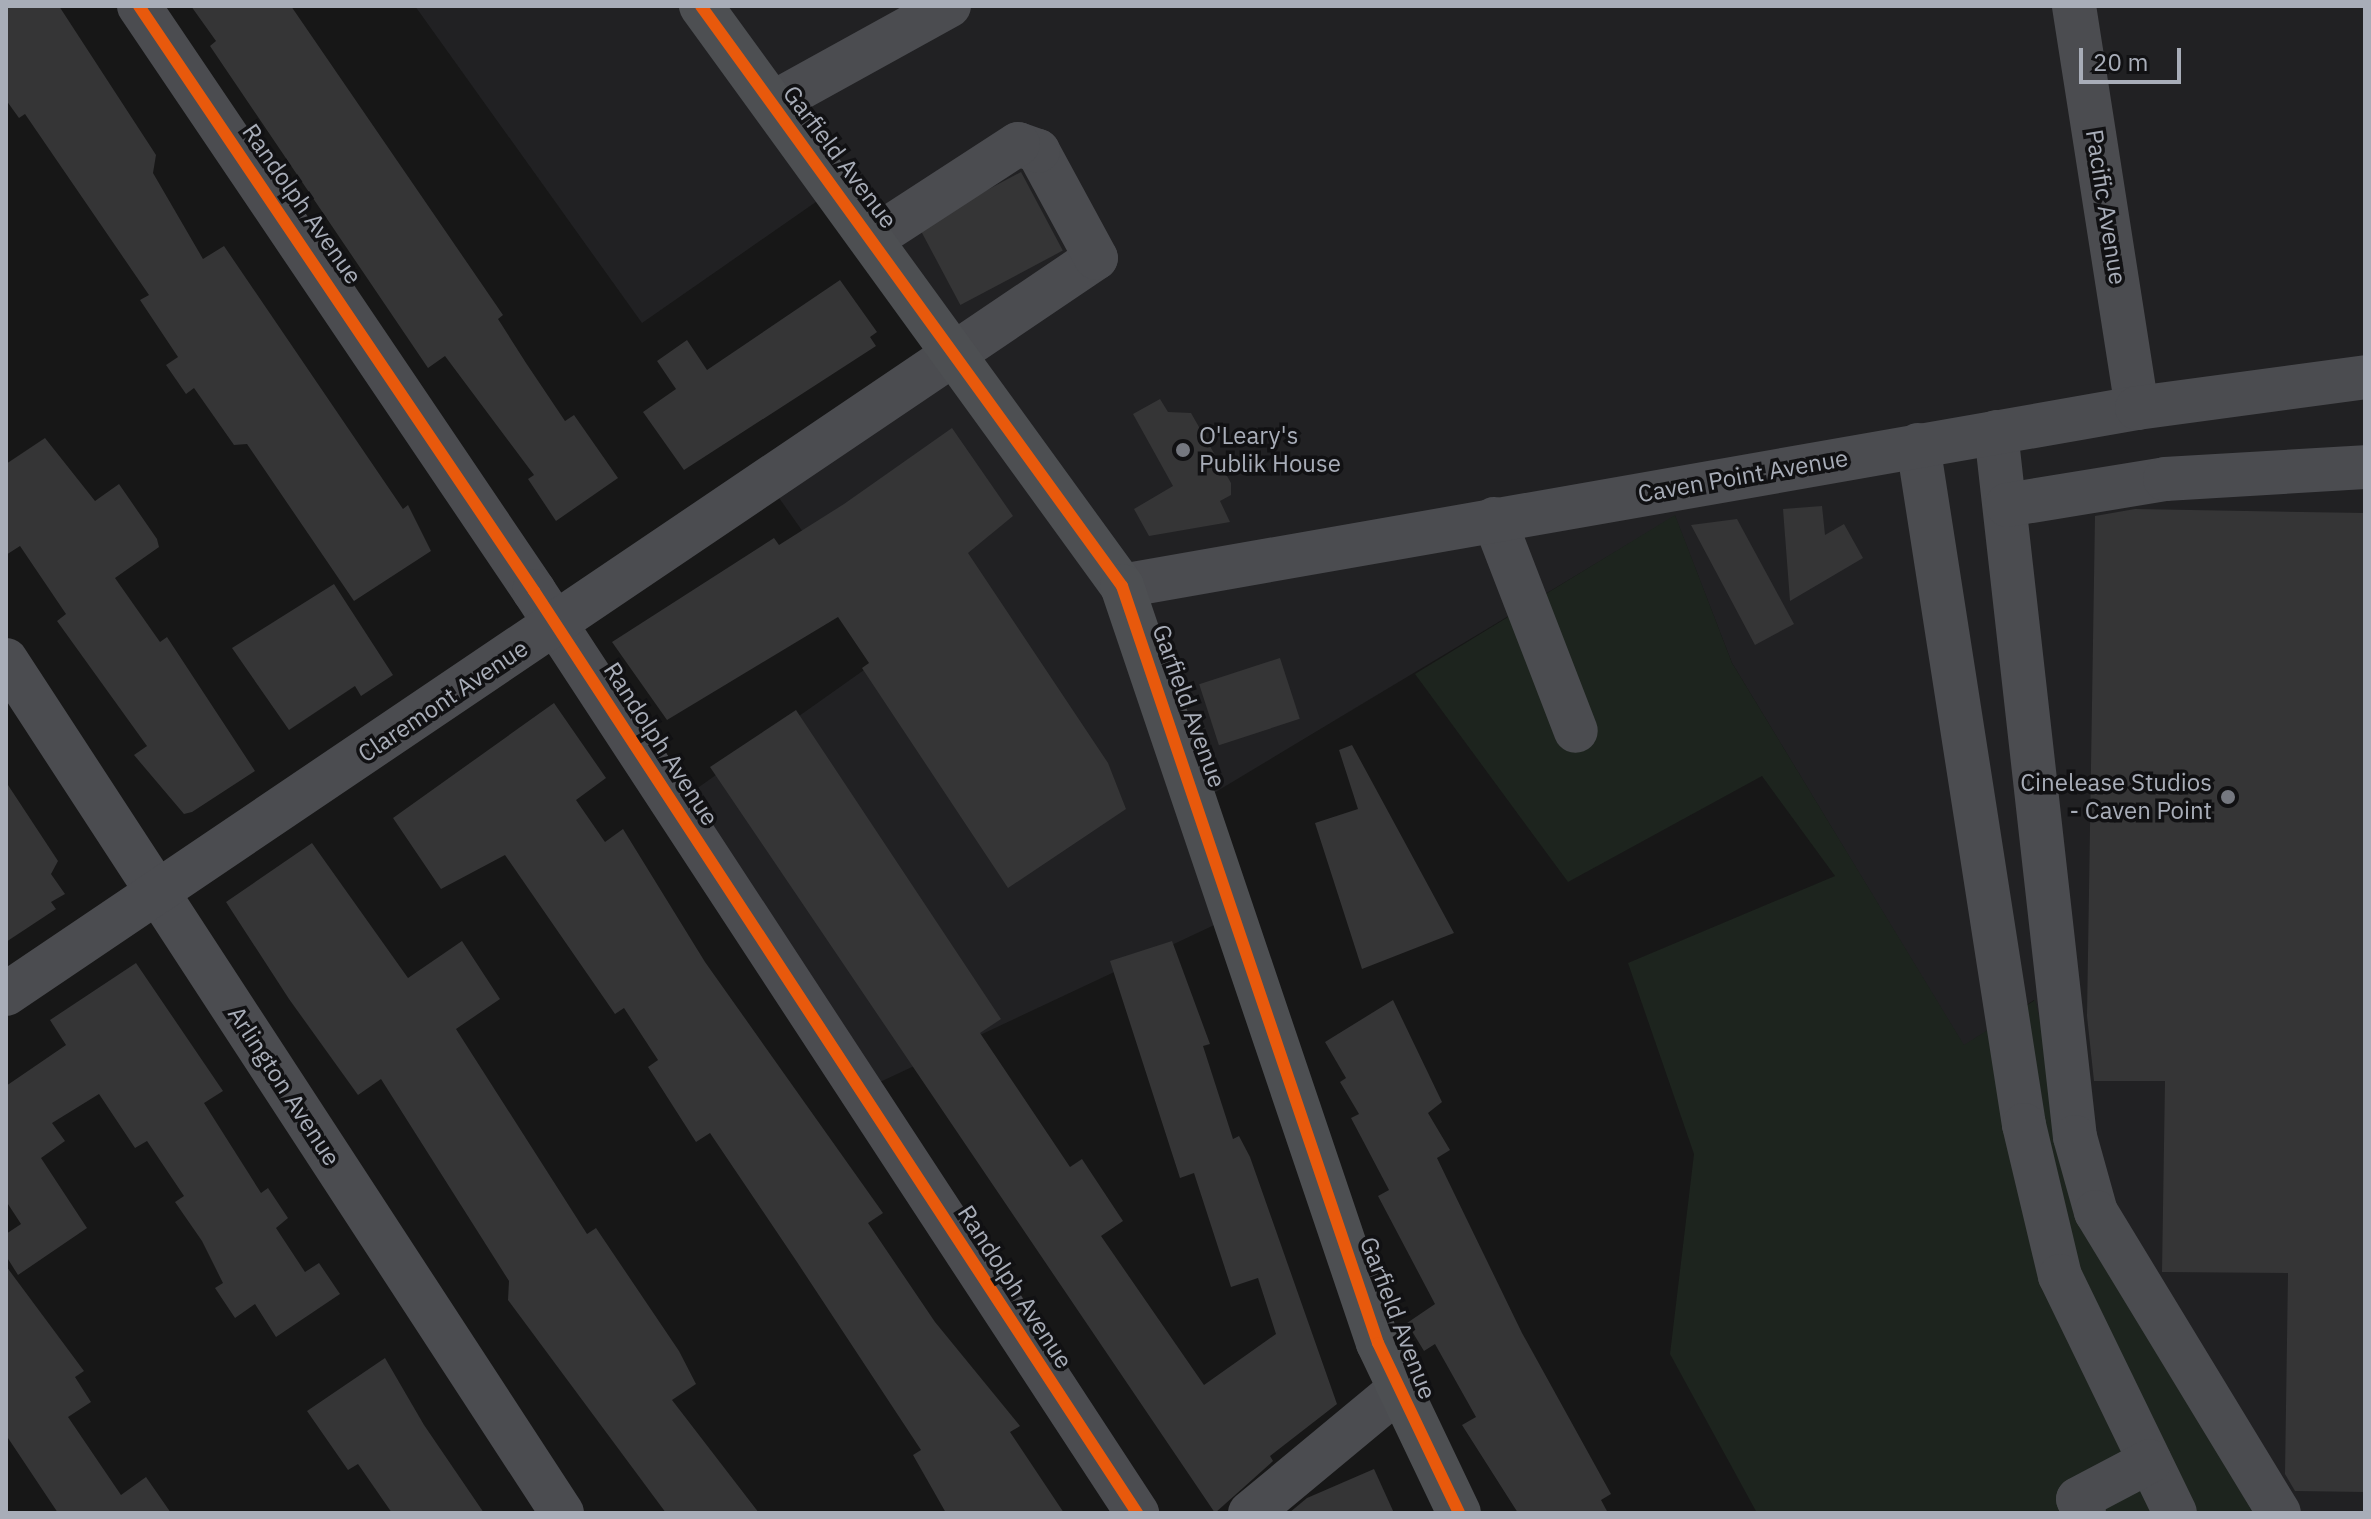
<!DOCTYPE html>
<style>
body{margin:0}
#map{position:relative;width:2371px;height:1519px;overflow:hidden;background:#171717;font-family:"IBM Plex Sans",sans-serif}
div>[style]{position:absolute}
.built>*{inset:0;background:#212123}
.green>*{inset:0;background:#1d241e}
.building>*{inset:0;background:#353536;transform-origin:0 0}
.minor>*{height:44px;margin:-22px;padding:0 22px;transform-origin:22px;border-radius:22px;background:#4b4c50}
.major>*{height:44px;margin:-22px;padding:0 22px;transform-origin:22px;border-radius:22px;background:#4d4f52}
.cycleway>*{height:12px;margin:-6px;padding:0 6px;transform-origin:6px;border-radius:6px;background:#e8590c}
.dots>*{width:22px;height:22px;translate:-50% -50%;box-sizing:border-box;border:4px solid #111113;border-radius:50%}
span{translate:-50% -50%;white-space:nowrap;text-align:center;line-height:1.15;-webkit-text-stroke:7px #111113;paint-order:stroke}
.street-label{font-size:24px;color:#a8adb8}
.poi-label{font-size:24px;color:#a8adb8}
.left{translate:0 -50%;text-align:left}
.right{translate:-100% -50%;text-align:right}
.frame{position:absolute;inset:0;border:8px solid #a8adb8;pointer-events:none}
.scale{position:absolute;left:2079px;top:48px;width:102px;height:36px;box-sizing:border-box;border:4px solid #a8adb8;border-top:0;padding-left:10px;font-size:24px;line-height:28px;white-space:nowrap;color:#a8adb8;-webkit-text-stroke:6px #111113;paint-order:stroke}
</style>
<div id="map">
<div class="built">
<i style="clip-path:polygon(415px 6px,2365px 6px,2365px 1513px,2253px 1513px,2092px 1229px,2034px 1000px,1964px 1046px,1732px 663px,1675px 516px,1204px 799px,1242px 912px,863px 1090px,675px 804px,888px 653px,777px 495px,976px 358px,836px 188px,642px 323px)"></i>
</div>
<div class="green">
<i style="clip-path:polygon(1675px 515px,1732px 663px,1964px 1045px,2035px 1000px,2092px 1229px,2253px 1513px,1757px 1513px,1670px 1354px,1694px 1154px,1628px 963px,1835px 876px,1762px 776px,1568px 882px,1415px 674px)"></i>
</div>
<div class="building">
<i style="clip-path:polygon(6px 6px,59px 6px,156px 155px,153px 173px,203px 259px,224px 246px,403px 509px,408px 505px,431px 551px,354px 601px,247px 444px,234px 445px,194px 388px,186px 394px,166px 365px,178px 357px,140px 300px,149px 295px,25px 114px,19px 118px,6px 100px)"></i>
<i style="clip-path:polygon(191px 6px,291px 6px,503px 315px,498px 319px,526px 363px,565px 421px,574px 415px,618px 478px,556px 521px,528px 479px,534px 475px,445px 356px,428px 368px,210px 46px,216px 41px)"></i>
<i style="left:1021px;top:172px;width:89px;height:116px;rotate:62deg"></i>
<i style="clip-path:polygon(840px 280px,877px 332px,870px 337px,876px 346px,684px 470px,643px 412px,676px 389px,657px 361px,687px 340px,707px 370px)"></i>
<i style="clip-path:polygon(1160px 399px,1168px 412px,1191px 413px,1231px 483px,1231px 495px,1220px 501px,1230px 522px,1149px 536px,1134px 509px,1173px 486px,1133px 414px)"></i>
<i style="clip-path:polygon(952px 428px,1013px 516px,968px 553px,1108px 763px,1126px 809px,1008px 888px,862px 668px,869px 663px,838px 617px,667px 720px,612px 642px,774px 538px,779px 545px,844px 504px)"></i>
<i style="clip-path:polygon(45px 438px,95px 501px,119px 484px,157px 539px,159px 547px,115px 578px,160px 642px,167px 637px,255px 771px,192px 812px,184px 814px,134px 755px,147px 746px,57px 621px,66px 614px,20px 546px,6px 555px,6px 464px)"></i>
<i style="clip-path:polygon(1822px 506px,1825px 535px,1844px 524px,1863px 558px,1790px 601px,1783px 509px)"></i>
<i style="clip-path:polygon(2135px 509px,2365px 513px,2365px 1492px,2295px 1491px,2285px 1474px,2288px 1273px,2162px 1272px,2165px 1081px,2094px 1081px,2087px 1016px,2095px 516px)"></i>
<i style="clip-path:polygon(1737px 519px,1794px 624px,1755px 645px,1691px 525px)"></i>
<i style="clip-path:polygon(334px 584px,393px 675px,361px 696px,355px 686px,289px 730px,232px 648px)"></i>
<i style="left:1280px;top:658px;width:64px;height:85px;rotate:72deg"></i>
<i style="clip-path:polygon(554px 703px,606px 778px,576px 800px,605px 842px,623px 829px,705px 962px,883px 1213px,868px 1223px,935px 1322px,1020px 1426px,1010px 1432px,1064px 1513px,946px 1513px,913px 1455px,921px 1450px,797px 1262px,710px 1133px,696px 1142px,648px 1067px,658px 1060px,624px 1008px,615px 1014px,505px 855px,441px 889px,393px 818px)"></i>
<i style="clip-path:polygon(796px 710px,1001px 1019px,980px 1033px,1070px 1167px,1082px 1159px,1123px 1221px,1101px 1236px,1204px 1385px,1276px 1334px,1258px 1278px,1231px 1287px,1194px 1173px,1180px 1178px,1110px 961px,1172px 941px,1210px 1044px,1203px 1046px,1233px 1139px,1239px 1136px,1250px 1157px,1337px 1404px,1270px 1456px,1273px 1461px,1215px 1513px,710px 767px)"></i>
<i style="clip-path:polygon(1352px 745px,1454px 933px,1362px 969px,1315px 823px,1358px 809px,1339px 750px)"></i>
<i style="clip-path:polygon(6px 782px,58px 861px,51px 874px,65px 894px,51px 902px,56px 909px,6px 942px)"></i>
<i style="clip-path:polygon(312px 843px,408px 978px,462px 941px,500px 999px,456px 1029px,587px 1234px,596px 1228px,679px 1351px,696px 1384px,672px 1400px,759px 1513px,666px 1513px,508px 1300px,509px 1281px,381px 1079px,358px 1095px,289px 999px,226px 902px)"></i>
<i style="clip-path:polygon(136px 963px,223px 1091px,204px 1103px,261px 1193px,268px 1188px,288px 1218px,276px 1228px,305px 1272px,319px 1263px,340px 1294px,276px 1337px,255px 1304px,235px 1318px,215px 1288px,223px 1283px,202px 1241px,175px 1202px,184px 1196px,147px 1141px,135px 1148px,99px 1094px,52px 1123px,65px 1141px,41px 1158px,87px 1228px,18px 1275px,6px 1256px,6px 1234px,21px 1224px,6px 1201px,6px 1086px,66px 1045px,50px 1020px)"></i>
<i style="clip-path:polygon(1393px 1000px,1442px 1102px,1428px 1113px,1450px 1150px,1437px 1158px,1522px 1333px,1611px 1494px,1601px 1500px,1608px 1513px,1518px 1513px,1462px 1425px,1476px 1417px,1435px 1344px,1424px 1351px,1407px 1323px,1435px 1304px,1378px 1196px,1389px 1190px,1351px 1118px,1359px 1114px,1340px 1082px,1346px 1078px,1325px 1042px)"></i>
<i style="clip-path:polygon(6px 1266px,84px 1371px,75px 1377px,91px 1402px,68px 1417px,121px 1495px,146px 1477px,171px 1513px,58px 1513px,6px 1435px)"></i>
<i style="clip-path:polygon(385px 1358px,424px 1425px,484px 1513px,392px 1513px,358px 1464px,348px 1470px,307px 1411px)"></i>
<i style="clip-path:polygon(1374px 1469px,1394px 1513px,1289px 1513px,1307px 1498px)"></i>
</div>
<div class="minor">
<i style="left:139px;top:6px;width:706px;rotate:55.97deg"></i>
<i style="left:534px;top:591px;width:1102px;rotate:56.81deg"></i>
<i style="left:2074px;top:6px;width:407px;rotate:81.1deg"></i>
<i style="left:773px;top:103px;width:201px;rotate:-28.9deg"></i>
<i style="left:1996px;top:432px;width:709px;rotate:83.61deg"></i>
<i style="left:2075px;top:1137px;width:78px;rotate:74.4deg"></i>
<i style="left:2096px;top:1212px;width:352px;rotate:58.7deg"></i>
<i style="left:1918px;top:445px;width:688px;rotate:81.14deg"></i>
<i style="left:2024px;top:1125px;width:155px;rotate:76.6deg"></i>
<i style="left:2060px;top:1276px;width:263px;rotate:64.1deg"></i>
<i style="left:2007px;top:505px;width:160px;rotate:-9.3deg"></i>
<i style="left:2165px;top:479px;width:200px;rotate:-3.4deg"></i>
<i style="left:1494px;top:519px;width:227px;rotate:68.9deg"></i>
<i style="left:1122px;top:586px;width:1030px;rotate:-9.95deg"></i>
<i style="left:2137px;top:408px;width:230px;rotate:-7.7deg"></i>
<i style="left:6px;top:660px;width:1018px;rotate:56.9deg"></i>
<i style="left:6px;top:994px;width:1315px;rotate:-34.03deg"></i>
<i style="left:1096px;top:258px;width:122px;rotate:-118.5deg"></i>
<i style="left:1038px;top:151px;width:21px;rotate:-161deg"></i>
<i style="left:1018px;top:144px;width:173px;rotate:147deg"></i>
<i style="left:1250px;top:1513px;width:192px;rotate:-39.7deg"></i>
<i style="left:2084px;top:1513px;width:15px;rotate:-113deg"></i>
<i style="left:2078px;top:1499px;width:81px;rotate:-27.8deg"></i>
</div>
<div class="major">
<i style="left:701px;top:6px;width:717px;rotate:54.03deg"></i>
<i style="left:1122px;top:586px;width:799px;rotate:71.32deg"></i>
<i style="left:1378px;top:1343px;width:188px;rotate:64.5deg"></i>
</div>
<div class="cycleway">
<i style="left:139px;top:6px;width:706px;rotate:55.97deg"></i>
<i style="left:534px;top:591px;width:1102px;rotate:56.81deg"></i>
<i style="left:701px;top:6px;width:717px;rotate:54.03deg"></i>
<i style="left:1122px;top:586px;width:799px;rotate:71.32deg"></i>
<i style="left:1378px;top:1343px;width:188px;rotate:64.5deg"></i>
</div>
<div class="dots">
<i style="left:1183px;top:450px;background:#757880"></i>
<i style="left:2228px;top:797px;background:#757880"></i>
</div>
<div class="street-label">
<span style="left:840px;top:157px;rotate:53deg">Garfield Avenue</span>
<span style="left:302px;top:204px;rotate:55deg">Randolph Avenue</span>
<span style="left:2106px;top:207px;rotate:81deg">Pacific Avenue</span>
<span style="left:1743px;top:476px;rotate:-10deg">Caven Point Avenue</span>
<span style="left:443px;top:701px;rotate:-34deg">Claremont Avenue</span>
<span style="left:1189px;top:706px;rotate:70deg">Garfield Avenue</span>
<span style="left:661px;top:744px;rotate:57deg">Randolph Avenue</span>
<span style="left:284px;top:1086px;rotate:57deg">Arlington Avenue</span>
<span style="left:1015px;top:1287px;rotate:57deg">Randolph Avenue</span>
<span style="left:1398px;top:1318px;rotate:69deg">Garfield Avenue</span>
</div>
<div class="poi-label">
<span class="left" style="left:1199px;top:450px">O'Leary's<br>Publik House</span>
<span class="right" style="left:2212px;top:797px">Cinelease Studios<br>- Caven Point</span>
</div>
<div class="frame"></div>
<div class="scale">20 m</div>
</div>
